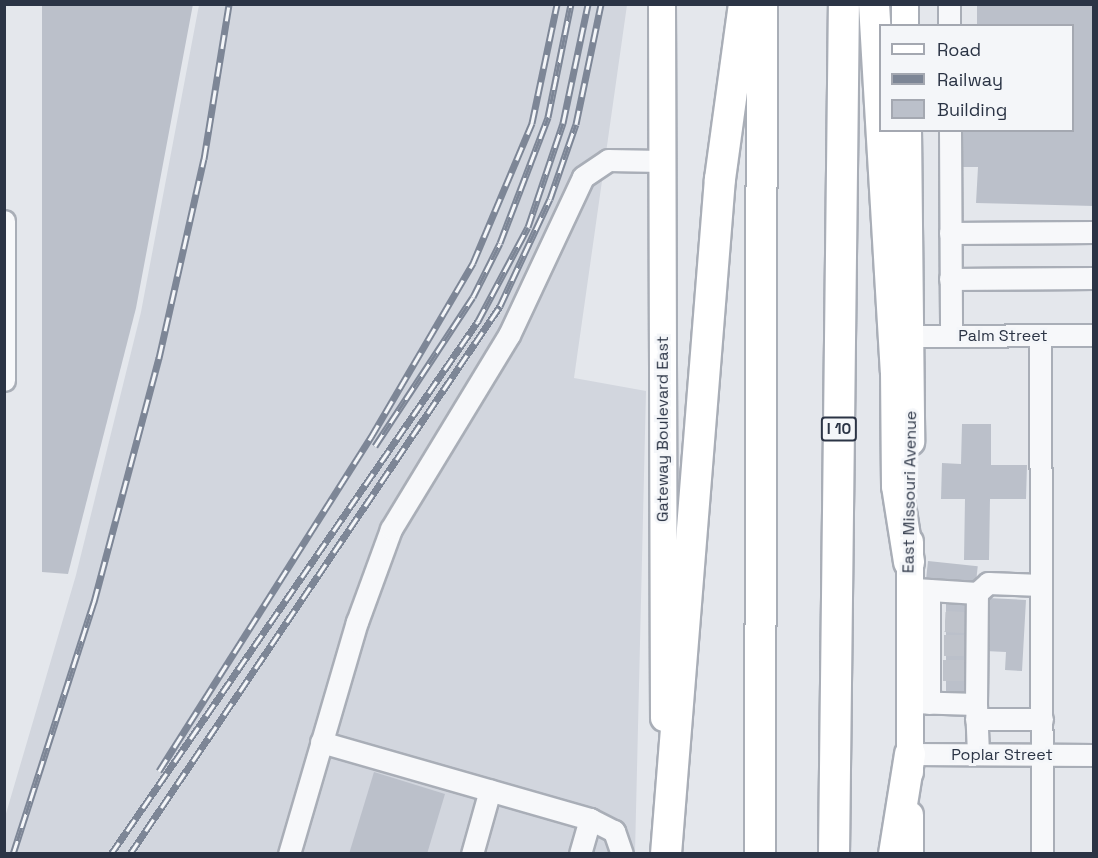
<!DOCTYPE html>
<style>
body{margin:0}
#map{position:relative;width:1098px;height:858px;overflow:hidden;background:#e4e7ec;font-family:"Space Grotesk",sans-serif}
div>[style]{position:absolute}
.built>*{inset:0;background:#d2d6de}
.building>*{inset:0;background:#bbc0ca;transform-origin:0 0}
.minor-tunnel>*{height:21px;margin-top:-10.5px;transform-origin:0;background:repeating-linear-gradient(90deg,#bfc3cb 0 21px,transparent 0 31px)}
.roads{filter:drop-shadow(2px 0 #a9aeb7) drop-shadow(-2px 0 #a9aeb7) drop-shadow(0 2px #a9aeb7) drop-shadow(0 -2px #a9aeb7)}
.minor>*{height:21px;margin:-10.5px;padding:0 10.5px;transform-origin:10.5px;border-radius:10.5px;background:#f7f8fa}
.major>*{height:26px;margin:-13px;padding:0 13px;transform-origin:13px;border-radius:13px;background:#fff}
.highway>*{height:30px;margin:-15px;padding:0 15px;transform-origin:15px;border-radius:15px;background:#fff}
.rail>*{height:7px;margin-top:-3.5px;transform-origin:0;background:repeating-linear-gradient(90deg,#f4f6f9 0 14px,#7d8696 0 28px);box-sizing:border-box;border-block:2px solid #7d8696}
span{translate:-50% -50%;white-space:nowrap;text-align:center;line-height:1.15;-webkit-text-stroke:6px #f4f6f9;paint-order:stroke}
.shield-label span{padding:2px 4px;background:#f4f6f9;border:2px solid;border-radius:4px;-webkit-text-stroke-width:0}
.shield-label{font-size:15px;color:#2b3445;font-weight:700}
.street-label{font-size:16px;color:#2b3445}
.frame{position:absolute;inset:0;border:6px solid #2b3445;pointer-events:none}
.legend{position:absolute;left:879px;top:24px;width:195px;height:108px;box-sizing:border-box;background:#f4f6f9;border:2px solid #a4a8b1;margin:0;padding:8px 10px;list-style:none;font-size:18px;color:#2b3445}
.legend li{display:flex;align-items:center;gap:12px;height:30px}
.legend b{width:30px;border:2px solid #a4a8b1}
</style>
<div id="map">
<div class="built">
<i style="clip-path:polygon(199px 5px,627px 5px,574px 378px,646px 391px,635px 853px,5px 854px,5px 817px,76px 575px,141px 312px)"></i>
</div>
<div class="building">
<i style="clip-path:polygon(42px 4px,193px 4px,136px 308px,68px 574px,42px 572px)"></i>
<i style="clip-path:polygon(977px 4px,1094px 4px,1094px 206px,976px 203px,978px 167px,957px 167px,958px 130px,1072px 130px,1072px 26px,977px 26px)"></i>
<i style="clip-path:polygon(962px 424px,991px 424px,991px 465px,1027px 465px,1026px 499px,990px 499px,989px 560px,964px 560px,965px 499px,941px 499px,942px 463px,961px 464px)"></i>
<i style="left:928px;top:561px;width:50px;height:24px;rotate:6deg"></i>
<i style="left:946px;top:597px;width:22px;height:95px"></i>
<i style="clip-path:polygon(988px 598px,1026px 600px,1022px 671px,1005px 670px,1006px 652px,985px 651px)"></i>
<i style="clip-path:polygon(374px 772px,445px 794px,427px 854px,349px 854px)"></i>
</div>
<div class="minor-tunnel">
<i style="left:945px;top:621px;width:22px;rotate:3deg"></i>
<i style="left:944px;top:645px;width:23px"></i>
<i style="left:943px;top:670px;width:23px"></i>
</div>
<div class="roads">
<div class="minor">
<i style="left:949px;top:4px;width:22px;rotate:90deg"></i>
<i style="left:950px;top:130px;width:206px;rotate:89.7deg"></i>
<i style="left:4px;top:221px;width:159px;rotate:90deg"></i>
<i style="left:950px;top:233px;width:144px;rotate:-0.4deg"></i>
<i style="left:950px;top:279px;width:144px;rotate:-0.4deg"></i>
<i style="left:1040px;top:335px;width:519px;rotate:89.78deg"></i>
<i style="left:912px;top:336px;width:182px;rotate:-0.3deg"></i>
<i style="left:915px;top:589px;width:62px;rotate:3.7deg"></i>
<i style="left:929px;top:590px;width:113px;rotate:90deg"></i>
<i style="left:910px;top:702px;width:66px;rotate:1.7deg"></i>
<i style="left:976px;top:704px;width:50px;rotate:87.7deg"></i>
<i style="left:976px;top:704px;width:111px;rotate:-89.5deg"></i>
<i style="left:977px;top:593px;width:15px;rotate:-42deg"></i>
<i style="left:988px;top:583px;width:53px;rotate:2.2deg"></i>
<i style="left:976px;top:719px;width:66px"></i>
<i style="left:321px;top:742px;width:280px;rotate:16deg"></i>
<i style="left:590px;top:819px;width:36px;rotate:106deg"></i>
<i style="left:910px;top:754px;width:184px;rotate:0.3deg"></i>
<i style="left:590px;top:819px;width:27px;rotate:27deg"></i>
<i style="left:614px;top:831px;width:24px;rotate:71deg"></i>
<i style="left:289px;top:854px;width:242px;rotate:-73.7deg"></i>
<i style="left:357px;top:622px;width:99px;rotate:-69.9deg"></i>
<i style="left:391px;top:529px;width:227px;rotate:-58.7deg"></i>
<i style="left:509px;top:335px;width:174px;rotate:-64.9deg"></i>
<i style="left:583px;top:177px;width:30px;rotate:-34deg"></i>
<i style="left:608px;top:160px;width:53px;rotate:1.1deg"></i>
<i style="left:472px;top:854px;width:66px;rotate:-74.3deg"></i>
</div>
<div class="major">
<i style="left:662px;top:4px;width:714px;rotate:89.84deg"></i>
<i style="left:905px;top:4px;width:22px;rotate:90deg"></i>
<i style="left:908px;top:130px;width:312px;rotate:89.4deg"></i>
<i style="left:910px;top:542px;width:230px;rotate:90deg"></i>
<i style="left:910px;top:854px;width:39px;rotate:-90deg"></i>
</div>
<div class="highway">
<i style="left:874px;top:4px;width:368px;rotate:86.6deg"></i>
<i style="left:896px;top:371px;width:115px;rotate:89.5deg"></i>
<i style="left:897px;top:486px;width:77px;rotate:81deg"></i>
<i style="left:666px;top:854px;width:677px;rotate:-85.43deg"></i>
<i style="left:720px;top:179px;width:177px;rotate:-82.2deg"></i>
<i style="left:760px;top:854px;width:850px;rotate:-89.87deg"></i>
<i style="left:834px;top:854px;width:850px;rotate:-89.33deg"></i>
<i style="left:894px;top:854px;width:101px;rotate:-80.9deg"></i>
</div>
</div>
<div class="rail">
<i style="left:375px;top:446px;width:178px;rotate:-56.7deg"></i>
<i style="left:473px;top:297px;width:60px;rotate:-63.4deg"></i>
<i style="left:500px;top:243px;width:135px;rotate:-69.1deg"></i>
<i style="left:548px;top:117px;width:115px;rotate:-78.5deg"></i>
<i style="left:159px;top:771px;width:396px;rotate:-57.6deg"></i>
<i style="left:371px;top:437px;width:202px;rotate:-59.6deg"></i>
<i style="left:473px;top:263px;width:152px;rotate:-67.1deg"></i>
<i style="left:532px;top:123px;width:122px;rotate:-78.1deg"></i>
<i style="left:13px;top:854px;width:265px;rotate:-72.2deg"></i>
<i style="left:94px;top:602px;width:253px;rotate:-75.1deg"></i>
<i style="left:159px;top:358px;width:204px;rotate:-77.3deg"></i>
<i style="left:204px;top:159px;width:157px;rotate:-80.8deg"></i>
<i style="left:111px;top:854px;width:647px;rotate:-55.45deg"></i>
<i style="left:478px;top:321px;width:106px;rotate:-62deg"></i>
<i style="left:528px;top:227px;width:110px;rotate:-71.4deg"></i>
<i style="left:563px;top:123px;width:122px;rotate:-78.1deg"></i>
<i style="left:130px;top:854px;width:661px;rotate:-55.97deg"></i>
<i style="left:500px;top:306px;width:118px;rotate:-65deg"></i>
<i style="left:550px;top:199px;width:79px;rotate:-70.9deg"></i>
<i style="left:576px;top:124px;width:123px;rotate:-78.2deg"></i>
</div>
<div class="shield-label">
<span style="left:839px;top:429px">I 10</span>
</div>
<div class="street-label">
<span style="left:1003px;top:336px">Palm Street</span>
<span style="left:663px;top:429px;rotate:-90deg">Gateway Boulevard East</span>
<span style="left:910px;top:492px;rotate:-89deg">East Missouri Avenue</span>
<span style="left:1002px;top:755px">Poplar Street</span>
</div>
<div class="frame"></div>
<ul class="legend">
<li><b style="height:8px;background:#fff"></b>Road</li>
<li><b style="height:8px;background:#7d8696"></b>Railway</li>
<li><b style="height:16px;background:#bbc0ca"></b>Building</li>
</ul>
</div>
